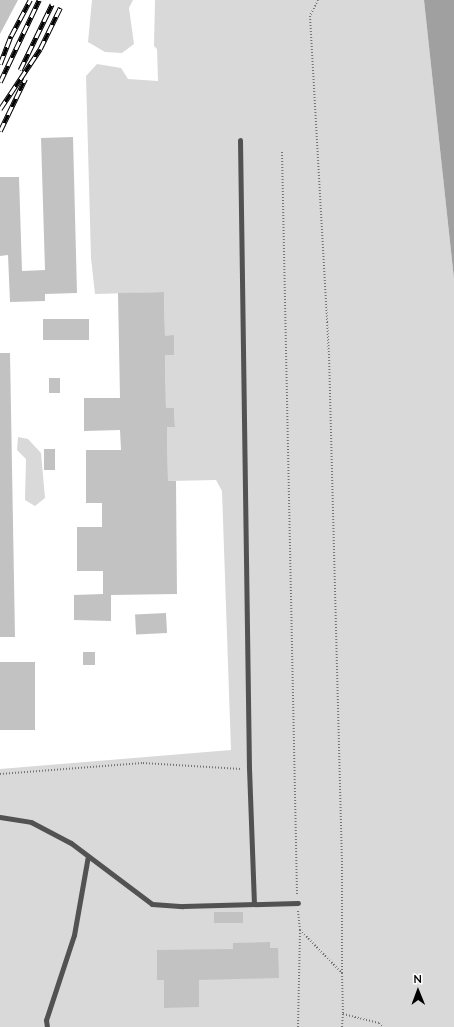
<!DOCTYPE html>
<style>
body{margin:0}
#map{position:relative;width:454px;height:1027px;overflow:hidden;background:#fff;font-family:Lato,sans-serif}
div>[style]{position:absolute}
.green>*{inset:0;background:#d9d9d9}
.water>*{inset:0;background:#a0a0a0}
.building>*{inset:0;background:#c2c2c2;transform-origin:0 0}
.path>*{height:2px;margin-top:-1px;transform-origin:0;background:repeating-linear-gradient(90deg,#747474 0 1px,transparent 0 3px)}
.service>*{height:5px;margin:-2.5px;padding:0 2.5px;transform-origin:2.5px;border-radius:2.5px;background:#525252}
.rail>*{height:4.5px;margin-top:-2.25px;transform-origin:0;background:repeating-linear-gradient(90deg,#fff 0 9px,#000 0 18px);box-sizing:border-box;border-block:1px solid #000}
span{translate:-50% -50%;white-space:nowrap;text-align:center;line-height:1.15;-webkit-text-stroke:4px #fff;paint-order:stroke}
.north{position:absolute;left:398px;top:971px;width:40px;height:40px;-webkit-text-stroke:3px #fff;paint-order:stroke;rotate:359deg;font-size:11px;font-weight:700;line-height:16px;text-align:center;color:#000}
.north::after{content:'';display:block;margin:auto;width:14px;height:18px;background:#000;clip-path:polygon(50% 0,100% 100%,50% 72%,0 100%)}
</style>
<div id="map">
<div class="green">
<i style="clip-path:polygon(92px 0,133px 0,129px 8px,134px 44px,122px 53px,105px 52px,88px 42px)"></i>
<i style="clip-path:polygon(155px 0,424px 0,454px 279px,454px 1027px,0 1027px,0 769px,231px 750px,222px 491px,216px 480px,168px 481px,167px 427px,175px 427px,174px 408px,166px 408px,165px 355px,174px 355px,174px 336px,165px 336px,164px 292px,95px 294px,91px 258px,86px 76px,97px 64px,121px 68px,128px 79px,158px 81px,157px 49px,154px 46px)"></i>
<i style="clip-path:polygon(18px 437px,28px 439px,41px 453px,45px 498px,35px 506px,25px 500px,26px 459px,17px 450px)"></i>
</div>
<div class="water">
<i style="clip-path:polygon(424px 0,454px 0,454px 279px)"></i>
</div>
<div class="building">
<i style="clip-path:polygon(0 0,18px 0,0 34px)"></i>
<i style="clip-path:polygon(73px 137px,77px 293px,45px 294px,45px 301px,10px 302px,8px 255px,0 256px,0 177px,19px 177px,22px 271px,45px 270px,41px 138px)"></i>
<i style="clip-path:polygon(164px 292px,165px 336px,174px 335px,174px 355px,165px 355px,166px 408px,174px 408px,175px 427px,167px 427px,168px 481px,176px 481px,177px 594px,111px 595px,111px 621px,74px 620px,74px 595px,103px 594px,103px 571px,77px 571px,77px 527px,102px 527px,102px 503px,86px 503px,86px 450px,121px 450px,120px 430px,84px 431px,84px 398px,120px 398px,118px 293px)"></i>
<i style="left:89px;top:319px;width:21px;height:46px;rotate:90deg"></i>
<i style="clip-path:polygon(0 353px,10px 353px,15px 637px,0 637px)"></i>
<i style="left:49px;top:378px;width:11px;height:15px"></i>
<i style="left:44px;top:449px;width:11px;height:21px"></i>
<i style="left:166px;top:613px;width:20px;height:31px;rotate:87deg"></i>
<i style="left:95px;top:652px;width:13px;height:12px;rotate:90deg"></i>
<i style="left:0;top:662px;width:35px;height:68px"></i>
<i style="left:243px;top:912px;width:11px;height:29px;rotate:90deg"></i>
<i style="clip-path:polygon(270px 942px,270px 948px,278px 948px,279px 978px,199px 980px,199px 1007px,164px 1008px,164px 980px,157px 980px,157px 950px,233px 949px,233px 943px)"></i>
</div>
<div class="path">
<i style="left:318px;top:0;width:18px;rotate:117deg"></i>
<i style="left:310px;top:16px;width:339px;rotate:86.8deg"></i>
<i style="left:329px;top:354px;width:510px;rotate:88.54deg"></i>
<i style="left:342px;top:864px;width:109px;rotate:90deg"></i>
<i style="left:282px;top:152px;width:743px;rotate:88.84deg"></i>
<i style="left:0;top:774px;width:143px;rotate:-4.4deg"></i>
<i style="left:143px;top:763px;width:98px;rotate:3.5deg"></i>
<i style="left:298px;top:911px;width:19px;rotate:84deg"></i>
<i style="left:300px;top:930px;width:60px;rotate:45.7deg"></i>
<i style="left:342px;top:973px;width:41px;rotate:88.6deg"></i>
<i style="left:343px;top:1014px;width:37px;rotate:14deg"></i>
<i style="left:379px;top:1023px;width:6px;rotate:45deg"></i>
<i style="left:298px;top:1027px;width:97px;rotate:-88.8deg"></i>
<i style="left:342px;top:1027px;width:13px;rotate:-86deg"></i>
</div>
<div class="service">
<i style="left:240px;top:140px;width:628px;rotate:89.18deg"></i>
<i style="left:249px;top:768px;width:135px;rotate:87.9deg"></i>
<i style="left:0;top:817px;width:31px;rotate:9deg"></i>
<i style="left:31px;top:822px;width:45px;rotate:27.7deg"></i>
<i style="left:71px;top:843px;width:101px;rotate:37deg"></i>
<i style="left:152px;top:904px;width:31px;rotate:4deg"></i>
<i style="left:183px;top:906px;width:115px;rotate:-1.5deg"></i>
<i style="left:47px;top:1027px;width:7px;rotate:-98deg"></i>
<i style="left:46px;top:1020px;width:89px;rotate:-71.8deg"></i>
<i style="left:74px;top:935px;width:80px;rotate:-80deg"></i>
</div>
<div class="rail">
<i style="left:0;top:64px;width:30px;rotate:-69deg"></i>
<i style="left:11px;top:36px;width:41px;rotate:-62.2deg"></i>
<i style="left:20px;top:70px;width:73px;rotate:-64.1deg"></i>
<i style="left:0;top:82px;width:91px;rotate:-64.6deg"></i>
<i style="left:0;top:109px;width:72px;rotate:-56.3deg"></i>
<i style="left:40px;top:49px;width:46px;rotate:-64deg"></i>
<i style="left:0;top:131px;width:58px;rotate:-64.3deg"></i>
</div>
<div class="north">N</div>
</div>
